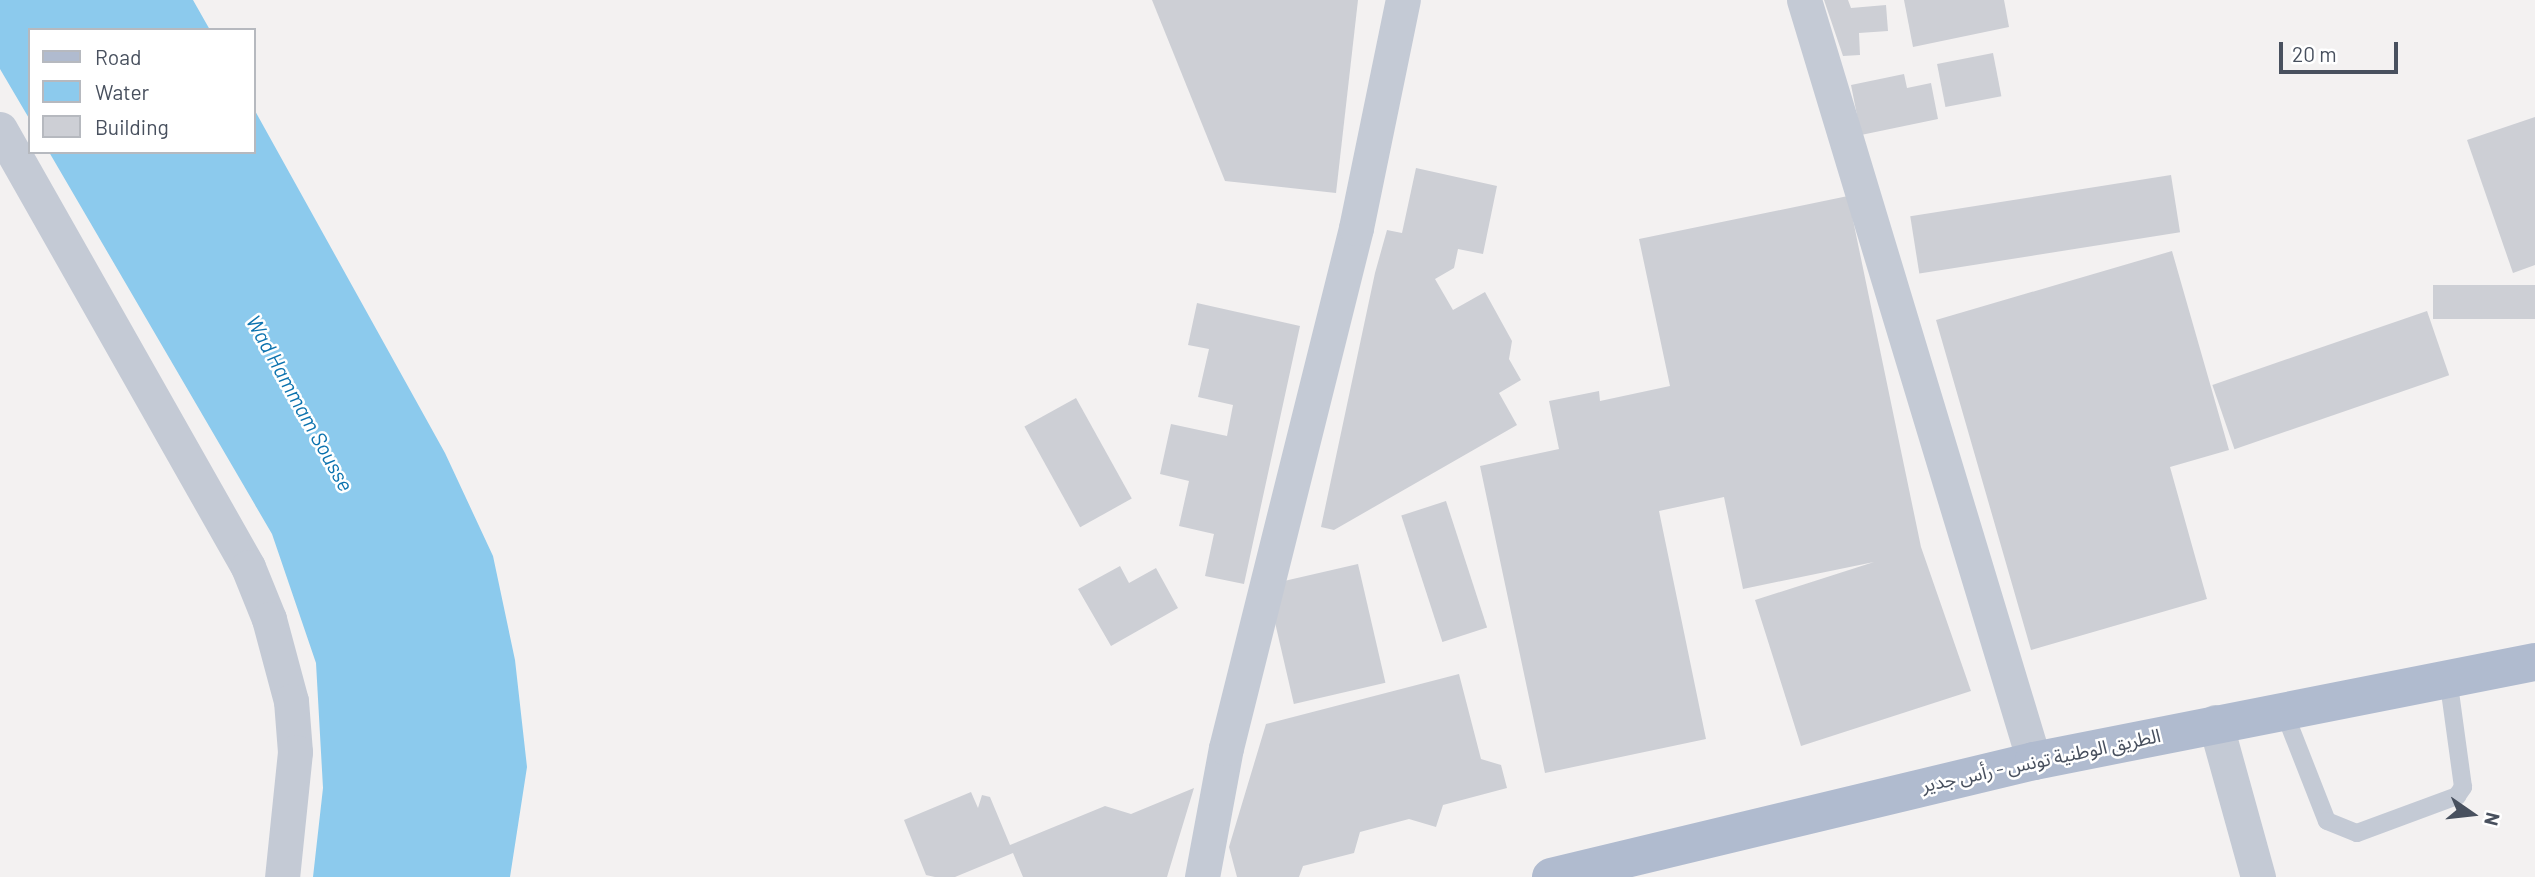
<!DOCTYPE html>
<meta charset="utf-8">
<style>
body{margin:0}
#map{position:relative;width:2535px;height:877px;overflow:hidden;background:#f3f1f1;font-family:Barlow,"Noto Sans Arabic",sans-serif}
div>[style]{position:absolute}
.water>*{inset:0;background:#8ccaed}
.building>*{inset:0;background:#cdcfd5;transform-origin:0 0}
.service>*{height:18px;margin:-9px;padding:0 9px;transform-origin:9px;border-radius:9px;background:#c4cad5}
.minor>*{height:35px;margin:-17.5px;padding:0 17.5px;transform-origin:17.5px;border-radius:17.5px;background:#c4cad5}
.primary>*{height:38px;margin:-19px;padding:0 19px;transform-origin:19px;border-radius:19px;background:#b0bbcf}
span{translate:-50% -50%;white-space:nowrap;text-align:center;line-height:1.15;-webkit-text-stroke:5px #fff;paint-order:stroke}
.street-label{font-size:19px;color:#48505e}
.water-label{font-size:21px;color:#0b72ae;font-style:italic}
.legend{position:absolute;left:28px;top:28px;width:228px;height:126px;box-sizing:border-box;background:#fff;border:2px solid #b6b9bf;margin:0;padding:9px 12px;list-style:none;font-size:21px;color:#48505e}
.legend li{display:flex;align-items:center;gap:14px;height:35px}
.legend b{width:35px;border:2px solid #b6b9bf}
.north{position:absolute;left:2437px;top:779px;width:70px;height:70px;-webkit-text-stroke:5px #fff;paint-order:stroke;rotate:104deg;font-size:19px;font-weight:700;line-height:28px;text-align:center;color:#48505e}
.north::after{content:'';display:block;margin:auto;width:24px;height:32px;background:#48505e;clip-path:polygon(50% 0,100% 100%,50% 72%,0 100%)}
.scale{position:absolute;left:2279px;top:42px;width:119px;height:32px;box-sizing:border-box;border:4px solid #48505e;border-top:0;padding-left:9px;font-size:21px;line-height:24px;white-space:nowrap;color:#48505e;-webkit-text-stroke:5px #fff;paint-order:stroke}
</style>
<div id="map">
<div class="water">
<i style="clip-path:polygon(0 0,193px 0,210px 30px,30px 30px,30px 120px,0 69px)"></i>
<i style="clip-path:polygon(254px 109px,445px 453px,493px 556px,515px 660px,527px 767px,510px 877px,313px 877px,323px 788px,316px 663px,272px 534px,49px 152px,254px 152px)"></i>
</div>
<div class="building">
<i style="clip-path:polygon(1152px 0,1358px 0,1336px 193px,1225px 181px)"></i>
<i style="clip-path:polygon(1824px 0,1848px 0,1851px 8px,1886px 5px,1888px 31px,1859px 33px,1860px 55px,1843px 56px)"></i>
<i style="clip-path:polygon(1904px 0,2004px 0,2009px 27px,1913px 47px)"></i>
<i style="left:1993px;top:53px;width:44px;height:57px;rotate:79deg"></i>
<i style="clip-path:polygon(1904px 74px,1907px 88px,1931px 83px,1938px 119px,1861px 135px,1851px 85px)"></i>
<i style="clip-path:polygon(2535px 117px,2535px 265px,2513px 273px,2467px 140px)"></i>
<i style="clip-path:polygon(1416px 168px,1497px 186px,1483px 254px,1458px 249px,1454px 268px,1435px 279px,1453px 310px,1485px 292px,1512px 341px,1509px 359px,1521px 380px,1499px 393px,1517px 425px,1334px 530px,1321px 527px,1375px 273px,1387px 230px,1402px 233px)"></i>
<i style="left:2171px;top:175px;width:58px;height:264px;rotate:81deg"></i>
<i style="clip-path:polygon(1848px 196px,1921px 547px,1971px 691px,1801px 746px,1755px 600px,1874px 562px,1743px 589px,1724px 497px,1659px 511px,1706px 739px,1545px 773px,1480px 466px,1559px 449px,1549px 401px,1599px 391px,1600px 401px,1670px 386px,1639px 239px)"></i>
<i style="clip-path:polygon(2172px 251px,2229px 450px,2170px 467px,2207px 599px,2031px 650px,1936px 320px)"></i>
<i style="left:2535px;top:285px;width:34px;height:102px;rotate:90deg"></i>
<i style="clip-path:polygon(1197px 303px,1300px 326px,1244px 584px,1205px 576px,1214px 534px,1179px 526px,1189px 481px,1160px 474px,1171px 424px,1227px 436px,1233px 405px,1198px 397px,1209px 349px,1188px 345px)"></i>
<i style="left:2427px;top:311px;width:68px;height:227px;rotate:71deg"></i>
<i style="left:1076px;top:398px;width:115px;height:59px;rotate:61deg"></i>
<i style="left:1446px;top:501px;width:133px;height:47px;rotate:72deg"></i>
<i style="left:1358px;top:564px;width:122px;height:94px;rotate:77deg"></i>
<i style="clip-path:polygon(1120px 566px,1129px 583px,1156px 568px,1178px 608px,1111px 646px,1078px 589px)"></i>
<i style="clip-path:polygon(1459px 674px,1481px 759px,1501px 765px,1507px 788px,1443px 805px,1436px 827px,1409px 819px,1360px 832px,1354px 853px,1303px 866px,1299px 877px,1237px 877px,1229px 847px,1266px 724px)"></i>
<i style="clip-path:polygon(1194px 788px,1167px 877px,1023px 877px,1013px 853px,955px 877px,935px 877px,926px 875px,904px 820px,971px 792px,978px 808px,982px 795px,990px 797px,1010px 845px,1105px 806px,1131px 814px)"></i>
</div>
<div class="service">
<i style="left:2283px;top:709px;width:120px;rotate:68.6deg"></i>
<i style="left:2327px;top:821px;width:32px;rotate:22deg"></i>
<i style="left:2357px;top:833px;width:107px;rotate:-20.3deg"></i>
<i style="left:2457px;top:796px;width:11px;rotate:-56deg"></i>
<i style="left:2463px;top:787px;width:110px;rotate:-97.8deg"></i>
</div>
<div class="minor">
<i style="left:1804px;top:0;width:795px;rotate:73.18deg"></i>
<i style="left:0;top:129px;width:503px;rotate:60.48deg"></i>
<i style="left:248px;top:567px;width:56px;rotate:68deg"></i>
<i style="left:269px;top:619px;width:85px;rotate:75deg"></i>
<i style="left:291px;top:701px;width:51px;rotate:85.5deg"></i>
<i style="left:295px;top:752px;width:126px;rotate:95.9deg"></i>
<i style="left:2215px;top:722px;width:161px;rotate:74.5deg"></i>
<i style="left:1202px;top:877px;width:131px;rotate:-79.5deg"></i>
<i style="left:1226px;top:748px;width:536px;rotate:-75.96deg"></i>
<i style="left:1356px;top:228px;width:233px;rotate:-78.4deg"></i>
</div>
<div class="primary">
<i style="left:1551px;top:877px;width:497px;rotate:-13.5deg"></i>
<i style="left:2034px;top:761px;width:511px;rotate:-11.18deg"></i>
</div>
<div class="street-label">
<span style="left:2041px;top:760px;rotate:-12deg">الطريق الوطنية تونس - رأس جدير</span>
</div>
<div class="water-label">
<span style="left:300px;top:403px;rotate:61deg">Wad Hammam Sousse</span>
</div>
<ul class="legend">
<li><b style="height:9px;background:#b0bbcf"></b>Road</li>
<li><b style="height:19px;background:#8ccaed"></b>Water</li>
<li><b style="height:19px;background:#cdcfd5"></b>Building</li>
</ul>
<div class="north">N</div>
<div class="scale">20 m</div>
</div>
